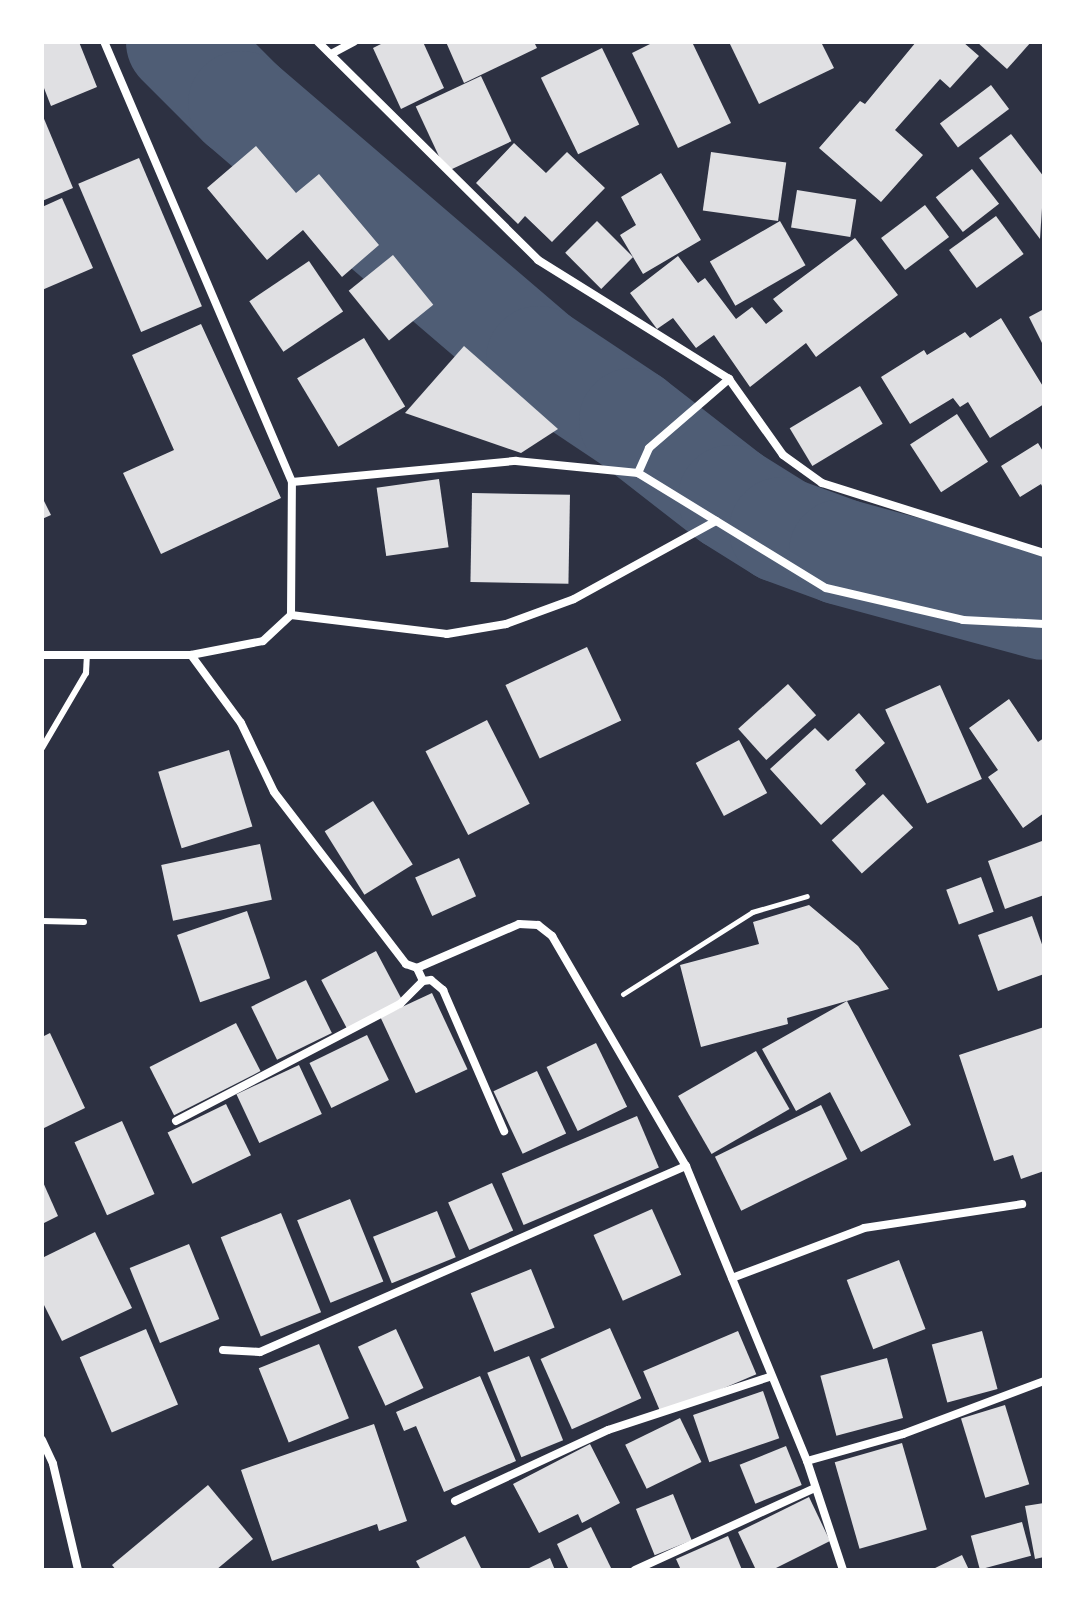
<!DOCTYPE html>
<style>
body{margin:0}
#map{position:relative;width:1086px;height:1612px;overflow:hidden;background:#2d3142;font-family:"Archivo Narrow",sans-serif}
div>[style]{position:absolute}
.river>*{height:106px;margin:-53px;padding:0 53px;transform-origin:53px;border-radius:53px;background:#4f5d75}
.building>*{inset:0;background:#e0e0e3;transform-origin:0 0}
.path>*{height:5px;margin:-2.5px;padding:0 2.5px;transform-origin:2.5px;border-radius:2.5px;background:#fff}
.service>*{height:6px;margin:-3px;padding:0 3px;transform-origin:3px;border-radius:3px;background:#fff}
.minor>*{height:8px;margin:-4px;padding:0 4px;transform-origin:4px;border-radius:4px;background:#fff}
span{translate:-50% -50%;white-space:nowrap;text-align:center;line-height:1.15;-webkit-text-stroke:8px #fff;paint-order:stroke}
.frame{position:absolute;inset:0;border:44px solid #fff;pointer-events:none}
</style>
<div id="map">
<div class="river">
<i style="left:179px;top:42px;width:88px;rotate:45deg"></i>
<i style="left:241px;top:104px;width:392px;rotate:40.6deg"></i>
<i style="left:539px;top:359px;width:112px;rotate:33.7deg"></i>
<i style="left:632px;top:421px;width:125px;rotate:37.9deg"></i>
<i style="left:731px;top:498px;width:60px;rotate:32.1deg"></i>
<i style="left:782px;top:530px;width:64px;rotate:20.1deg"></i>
<i style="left:842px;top:552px;width:209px;rotate:15.2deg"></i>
</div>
<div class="building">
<i style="clip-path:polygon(42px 42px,79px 42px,97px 87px,51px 106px,42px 83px)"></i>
<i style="clip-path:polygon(385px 42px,423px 42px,444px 88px,401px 109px,373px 48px)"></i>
<i style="clip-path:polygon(446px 42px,534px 42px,537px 48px,464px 83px)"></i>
<i style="clip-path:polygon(654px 42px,692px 42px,731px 123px,678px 148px,632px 53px)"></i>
<i style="clip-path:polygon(729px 42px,821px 42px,834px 68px,759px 104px)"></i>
<i style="clip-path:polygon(916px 42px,963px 42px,979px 56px,950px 88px,940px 79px,895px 130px,923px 155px,881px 202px,819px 148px,860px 101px,865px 104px)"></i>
<i style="clip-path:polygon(977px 42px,1031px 42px,1007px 69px)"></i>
<i style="left:602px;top:48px;width:85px;height:68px;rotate:64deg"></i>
<i style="left:481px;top:76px;width:72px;height:72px;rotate:65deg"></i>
<i style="left:991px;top:85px;width:30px;height:64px;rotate:53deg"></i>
<i style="clip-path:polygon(42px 114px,73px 188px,42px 201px)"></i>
<i style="clip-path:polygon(1011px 134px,1044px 177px,1040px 239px,979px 158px)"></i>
<i style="clip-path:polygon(514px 143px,546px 173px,567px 152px,605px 188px,552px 242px,525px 216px,518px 224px,476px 183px)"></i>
<i style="clip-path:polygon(256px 146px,296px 193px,319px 174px,379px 245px,342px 277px,303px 230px,267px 260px,207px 188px)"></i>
<i style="left:711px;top:152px;width:76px;height:59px;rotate:8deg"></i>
<i style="left:139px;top:158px;width:161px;height:66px;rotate:67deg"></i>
<i style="left:972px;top:169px;width:44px;height:46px;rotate:52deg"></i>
<i style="clip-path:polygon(661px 173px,701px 240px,643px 274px,620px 235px,636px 225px,621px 197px)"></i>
<i style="left:797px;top:190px;width:60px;height:38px;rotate:9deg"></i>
<i style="clip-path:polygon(62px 198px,93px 268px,42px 290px,42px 207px)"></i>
<i style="left:925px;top:205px;width:40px;height:55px;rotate:53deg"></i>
<i style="left:996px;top:216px;width:47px;height:58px;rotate:54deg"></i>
<i style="left:597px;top:221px;width:51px;height:45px;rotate:45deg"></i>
<i style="left:780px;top:221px;width:51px;height:81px;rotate:60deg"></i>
<i style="clip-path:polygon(855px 238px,898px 295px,816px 357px,806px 343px,750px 387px,714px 335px,696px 348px,673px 318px,657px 329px,630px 293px,678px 256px,698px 283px,705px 278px,736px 319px,752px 307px,766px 324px,783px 311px,773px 299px)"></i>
<i style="left:393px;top:255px;width:64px;height:57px;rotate:51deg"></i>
<i style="left:309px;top:261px;width:61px;height:72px;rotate:56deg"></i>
<i style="clip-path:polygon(1044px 309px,1044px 347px,1029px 317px)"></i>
<i style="clip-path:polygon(1001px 318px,1044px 388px,1044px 404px,990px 438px,968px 402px,960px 407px,953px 398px,910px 424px,881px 377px,924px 350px,927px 355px,965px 332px,970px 338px)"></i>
<i style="clip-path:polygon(201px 324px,281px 498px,161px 554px,123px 473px,174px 450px,132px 355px)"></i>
<i style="left:364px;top:338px;width:80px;height:78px;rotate:59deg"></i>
<i style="clip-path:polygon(464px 346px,558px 429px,521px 453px,405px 413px)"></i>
<i style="left:860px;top:386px;width:44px;height:82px;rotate:59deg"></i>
<i style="left:957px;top:414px;width:57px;height:56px;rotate:57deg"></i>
<i style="clip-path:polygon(1038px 443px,1044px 453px,1044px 490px,1041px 484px,1020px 497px,1001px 466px)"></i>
<i style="left:439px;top:479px;width:69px;height:63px;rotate:82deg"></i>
<i style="left:472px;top:493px;width:98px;height:89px;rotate:1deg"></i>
<i style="clip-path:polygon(42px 497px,51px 515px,42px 519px)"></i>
<i style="left:587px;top:647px;width:81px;height:90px;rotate:65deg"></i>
<i style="left:788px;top:684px;width:42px;height:67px;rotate:48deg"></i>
<i style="left:940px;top:685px;width:103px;height:60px;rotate:66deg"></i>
<i style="clip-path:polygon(1009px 699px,1038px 742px,1044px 738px,1044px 813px,1023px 828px,988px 777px,998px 770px,969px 728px)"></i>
<i style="clip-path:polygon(859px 713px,885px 743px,855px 770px,866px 784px,821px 825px,770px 769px,815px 728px,828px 741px)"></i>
<i style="left:487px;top:720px;width:94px;height:69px;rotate:63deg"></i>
<i style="left:739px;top:740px;width:60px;height:49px;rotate:62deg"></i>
<i style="left:229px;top:750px;width:80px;height:74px;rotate:73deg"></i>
<i style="left:883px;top:794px;width:45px;height:69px;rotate:48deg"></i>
<i style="left:373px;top:801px;width:75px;height:57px;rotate:58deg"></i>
<i style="clip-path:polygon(1042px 841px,1044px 895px,1005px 909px,988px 861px)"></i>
<i style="left:260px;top:844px;width:57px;height:101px;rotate:78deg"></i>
<i style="left:459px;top:858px;width:42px;height:48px;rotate:66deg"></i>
<i style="left:981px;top:877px;width:37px;height:37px;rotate:70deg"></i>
<i style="clip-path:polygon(809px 905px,858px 946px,889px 989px,787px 1018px,788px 1024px,701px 1047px,680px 965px,759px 944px,753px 922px)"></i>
<i style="left:247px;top:911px;width:71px;height:74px;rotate:71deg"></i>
<i style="clip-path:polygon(1032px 916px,1044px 950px,1044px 974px,998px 991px,978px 935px)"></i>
<i style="left:376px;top:951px;width:55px;height:62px;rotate:62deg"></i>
<i style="left:306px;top:980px;width:59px;height:61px;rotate:64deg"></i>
<i style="left:432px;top:993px;width:84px;height:57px;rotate:65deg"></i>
<i style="clip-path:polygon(847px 1001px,911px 1125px,861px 1152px,830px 1092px,796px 1111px,762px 1049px)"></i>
<i style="left:236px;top:1023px;width:54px;height:97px;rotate:63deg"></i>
<i style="clip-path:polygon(1044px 1027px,1044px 1171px,1021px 1179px,1013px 1155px,994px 1161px,959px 1055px)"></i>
<i style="clip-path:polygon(50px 1033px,85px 1108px,42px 1129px,42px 1037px)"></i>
<i style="left:367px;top:1035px;width:50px;height:64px;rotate:64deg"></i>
<i style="left:596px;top:1043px;width:71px;height:55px;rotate:64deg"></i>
<i style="left:756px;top:1051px;width:67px;height:90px;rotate:60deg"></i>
<i style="left:299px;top:1065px;width:54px;height:69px;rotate:65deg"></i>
<i style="left:537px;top:1071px;width:69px;height:48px;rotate:65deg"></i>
<i style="left:226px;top:1104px;width:57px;height:65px;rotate:64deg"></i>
<i style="left:821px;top:1105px;width:60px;height:118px;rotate:64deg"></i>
<i style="left:637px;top:1116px;width:56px;height:147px;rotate:67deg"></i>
<i style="left:122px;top:1121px;width:80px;height:52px;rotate:66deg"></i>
<i style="clip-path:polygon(42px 1180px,58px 1216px,42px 1224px)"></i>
<i style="left:492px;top:1183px;width:52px;height:48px;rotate:66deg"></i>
<i style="left:350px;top:1199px;width:89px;height:57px;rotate:68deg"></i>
<i style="left:652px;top:1209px;width:72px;height:64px;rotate:66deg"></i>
<i style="left:437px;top:1211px;width:50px;height:69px;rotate:68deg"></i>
<i style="left:281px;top:1213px;width:107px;height:65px;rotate:68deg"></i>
<i style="clip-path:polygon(95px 1232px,132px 1308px,62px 1341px,42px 1301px,42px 1258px)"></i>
<i style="left:189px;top:1244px;width:81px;height:64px;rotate:68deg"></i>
<i style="left:899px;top:1260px;width:74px;height:56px;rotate:69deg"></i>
<i style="left:531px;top:1269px;width:63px;height:65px;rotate:68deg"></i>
<i style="left:610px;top:1328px;width:77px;height:76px;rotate:66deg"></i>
<i style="left:146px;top:1329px;width:82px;height:72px;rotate:67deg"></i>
<i style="left:396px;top:1329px;width:65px;height:42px;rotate:65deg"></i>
<i style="left:738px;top:1331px;width:47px;height:103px;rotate:67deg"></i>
<i style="left:982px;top:1331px;width:60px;height:52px;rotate:75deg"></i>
<i style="left:319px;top:1344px;width:80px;height:65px;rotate:68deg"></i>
<i style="left:529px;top:1356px;width:91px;height:45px;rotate:68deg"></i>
<i style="left:887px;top:1358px;width:62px;height:69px;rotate:75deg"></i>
<i style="clip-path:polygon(480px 1376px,516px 1461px,444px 1492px,416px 1426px,404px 1431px,396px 1412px)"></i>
<i style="left:763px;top:1391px;width:50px;height:74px;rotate:71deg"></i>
<i style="left:1005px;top:1405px;width:83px;height:46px;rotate:73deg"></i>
<i style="left:680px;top:1418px;width:49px;height:61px;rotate:64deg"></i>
<i style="clip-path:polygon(374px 1424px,407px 1521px,379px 1531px,377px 1524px,272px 1561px,241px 1470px)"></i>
<i style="left:902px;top:1443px;width:90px;height:70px;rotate:74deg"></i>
<i style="clip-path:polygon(590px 1444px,620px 1503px,582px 1523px,578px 1514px,539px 1533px,513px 1484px)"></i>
<i style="left:786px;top:1446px;width:42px;height:50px;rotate:68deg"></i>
<i style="clip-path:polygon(208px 1485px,253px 1539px,216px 1570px,116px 1570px,112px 1565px)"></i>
<i style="left:673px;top:1494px;width:50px;height:40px;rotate:68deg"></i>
<i style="clip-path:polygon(809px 1497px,830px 1541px,772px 1570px,756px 1570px,738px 1532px)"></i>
<i style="clip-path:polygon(1044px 1503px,1044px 1557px,1035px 1559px,1025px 1506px)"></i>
<i style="left:1022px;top:1522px;width:35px;height:53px;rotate:75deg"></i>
<i style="clip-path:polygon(591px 1527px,612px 1570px,569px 1570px,557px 1544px)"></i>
<i style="clip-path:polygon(465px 1536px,482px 1570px,421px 1570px,416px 1561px)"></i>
<i style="clip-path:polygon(728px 1536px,742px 1570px,681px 1570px,676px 1559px)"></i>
<i style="clip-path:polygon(962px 1555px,969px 1570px,931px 1570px)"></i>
<i style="clip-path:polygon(550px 1558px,555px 1570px,525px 1570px)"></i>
</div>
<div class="path">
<i style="left:623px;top:994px;width:153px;rotate:-32.4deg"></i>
<i style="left:752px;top:912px;width:57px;rotate:-16.2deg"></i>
</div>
<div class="service">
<i style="left:42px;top:748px;width:87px;rotate:-59.6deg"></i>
<i style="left:86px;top:673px;width:18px;rotate:-87deg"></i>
<i style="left:42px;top:921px;width:42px;rotate:1.4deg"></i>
</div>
<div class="minor">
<i style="left:318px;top:42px;width:310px;rotate:44.7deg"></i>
<i style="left:538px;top:260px;width:225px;rotate:31.9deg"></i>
<i style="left:729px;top:379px;width:93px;rotate:54.6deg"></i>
<i style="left:783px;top:455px;width:48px;rotate:35.7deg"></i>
<i style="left:822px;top:483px;width:233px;rotate:17.5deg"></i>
<i style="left:331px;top:54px;width:26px;rotate:-28deg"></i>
<i style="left:638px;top:473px;width:220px;rotate:31.5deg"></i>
<i style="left:826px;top:588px;width:141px;rotate:13.1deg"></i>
<i style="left:963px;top:620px;width:81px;rotate:2.8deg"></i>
<i style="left:292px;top:482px;width:225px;rotate:-5.4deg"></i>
<i style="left:516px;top:461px;width:123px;rotate:5.6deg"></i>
<i style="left:638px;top:473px;width:27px;rotate:-66deg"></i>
<i style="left:649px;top:448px;width:106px;rotate:-40.8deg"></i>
<i style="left:291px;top:615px;width:157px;rotate:6.9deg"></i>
<i style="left:447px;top:634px;width:60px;rotate:-9.6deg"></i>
<i style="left:506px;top:624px;width:72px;rotate:-20.2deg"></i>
<i style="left:574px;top:599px;width:162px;rotate:-28.8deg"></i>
<i style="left:42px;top:655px;width:149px"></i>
<i style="left:191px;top:655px;width:73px;rotate:-11deg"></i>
<i style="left:263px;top:641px;width:38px;rotate:-43deg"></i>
<i style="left:291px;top:615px;width:133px;rotate:-89.6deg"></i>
<i style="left:292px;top:482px;width:478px;rotate:-113.1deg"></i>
<i style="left:191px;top:655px;width:84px;rotate:53.7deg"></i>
<i style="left:241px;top:723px;width:76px;rotate:64.4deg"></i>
<i style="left:274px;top:792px;width:217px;rotate:52.5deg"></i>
<i style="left:406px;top:964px;width:12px;rotate:20deg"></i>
<i style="left:417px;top:968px;width:111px;rotate:-23.3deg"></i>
<i style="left:519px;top:924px;width:19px;rotate:3deg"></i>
<i style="left:538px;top:925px;width:18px;rotate:38deg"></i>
<i style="left:552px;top:936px;width:266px;rotate:59.8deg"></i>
<i style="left:686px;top:1166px;width:319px;rotate:67.7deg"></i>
<i style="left:807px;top:1461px;width:115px;rotate:71.7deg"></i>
<i style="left:417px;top:968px;width:14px;rotate:65deg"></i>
<i style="left:423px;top:981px;width:8px;rotate:-7deg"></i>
<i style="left:431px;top:980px;width:16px;rotate:40deg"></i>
<i style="left:443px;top:990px;width:154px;rotate:66.6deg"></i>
<i style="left:176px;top:1121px;width:253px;rotate:-27.6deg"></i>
<i style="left:400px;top:1004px;width:33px;rotate:-45deg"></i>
<i style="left:732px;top:1278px;width:141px;rotate:-20.7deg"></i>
<i style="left:864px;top:1228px;width:160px;rotate:-8.6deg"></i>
<i style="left:223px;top:1350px;width:37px;rotate:3deg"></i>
<i style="left:260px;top:1352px;width:465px;rotate:-23.6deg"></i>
<i style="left:42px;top:1440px;width:26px;rotate:65deg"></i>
<i style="left:53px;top:1464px;width:109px;rotate:76.7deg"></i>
<i style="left:807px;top:1461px;width:100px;rotate:-15.7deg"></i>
<i style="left:903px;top:1434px;width:151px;rotate:-20.6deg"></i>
<i style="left:455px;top:1501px;width:169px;rotate:-24.9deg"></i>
<i style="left:608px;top:1430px;width:169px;rotate:-18.2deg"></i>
<i style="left:635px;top:1570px;width:198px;rotate:-24.5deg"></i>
</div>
<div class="frame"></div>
</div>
